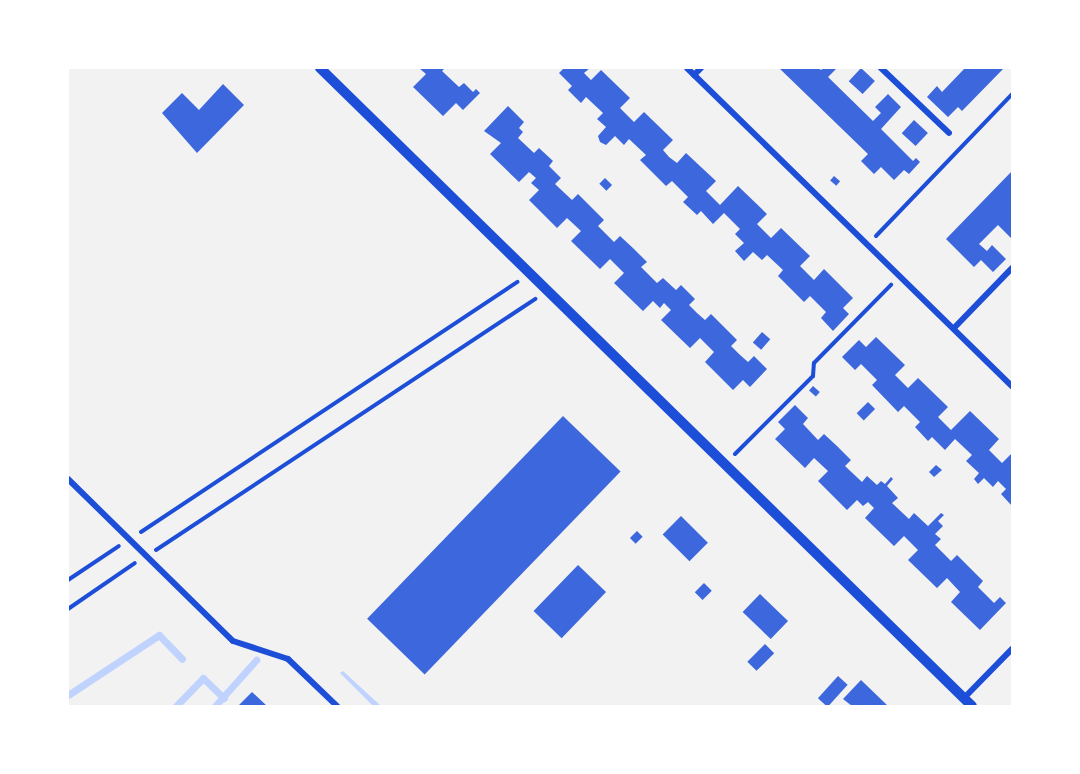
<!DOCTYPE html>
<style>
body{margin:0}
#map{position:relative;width:1080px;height:774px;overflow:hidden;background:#f2f2f2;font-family:Rubik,sans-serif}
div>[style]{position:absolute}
.water>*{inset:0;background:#bfd3fe}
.stream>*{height:7px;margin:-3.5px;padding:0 3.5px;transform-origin:3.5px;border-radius:3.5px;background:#bfd3fe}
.building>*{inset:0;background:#3d67dc;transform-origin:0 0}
.path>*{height:4px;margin:-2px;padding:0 2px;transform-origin:2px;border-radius:2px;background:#1d4ed8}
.minor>*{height:6px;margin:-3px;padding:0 3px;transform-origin:3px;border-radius:3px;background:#1d4ed8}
.tertiary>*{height:10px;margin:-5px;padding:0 5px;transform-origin:5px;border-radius:5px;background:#1d4ed8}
span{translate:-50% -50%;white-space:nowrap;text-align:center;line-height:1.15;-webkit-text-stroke:4.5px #fff;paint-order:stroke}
.frame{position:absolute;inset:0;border:69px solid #fff;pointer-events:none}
</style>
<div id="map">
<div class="water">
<i style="clip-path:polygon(343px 671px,381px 706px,373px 706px,340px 673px)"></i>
</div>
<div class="stream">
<i style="left:68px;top:695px;width:109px;rotate:-33.4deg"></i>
<i style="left:159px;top:635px;width:33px;rotate:46deg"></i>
<i style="left:176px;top:706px;width:39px;rotate:-46deg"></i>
<i style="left:203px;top:678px;width:29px;rotate:44deg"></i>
<i style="left:215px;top:706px;width:62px;rotate:-48.3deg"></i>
</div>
<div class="building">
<i style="clip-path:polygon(419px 68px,445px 68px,442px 71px,459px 87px,464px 83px,473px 92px,476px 89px,480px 93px,463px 110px,456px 103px,443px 116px,413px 87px,426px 74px)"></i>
<i style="clip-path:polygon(564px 68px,590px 68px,584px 73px,591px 80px,601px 70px,630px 98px,620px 108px,634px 122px,644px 112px,673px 140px,663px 150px,669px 157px,677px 163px,686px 153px,716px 181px,706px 191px,720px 205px,738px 186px,767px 214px,757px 224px,771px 238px,781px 228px,810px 256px,800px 266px,814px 280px,824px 269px,853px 298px,843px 308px,849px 314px,833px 331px,821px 318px,826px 312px,810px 296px,804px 302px,778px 276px,783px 270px,767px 255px,762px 260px,753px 252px,744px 261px,735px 251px,744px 243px,735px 234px,740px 229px,724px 213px,713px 224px,701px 211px,697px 215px,683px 202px,688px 197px,672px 181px,666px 186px,640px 160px,646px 155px,629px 139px,624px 145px,615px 136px,606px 145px,600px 142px,598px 136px,606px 127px,597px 119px,603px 113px,586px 97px,581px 103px,568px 90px,572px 86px,559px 73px)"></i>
<i style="clip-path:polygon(779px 68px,818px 68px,821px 70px,824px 68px,837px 68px,828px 77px,873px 121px,881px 113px,875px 107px,888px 94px,901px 107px,881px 129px,913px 161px,916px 158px,920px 162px,909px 174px,904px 170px,894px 180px,881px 167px,874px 174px,861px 161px,868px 154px)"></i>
<i style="left:861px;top:68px;width:19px;height:18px;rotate:43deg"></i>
<i style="clip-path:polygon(965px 68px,1004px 68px,962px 111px,958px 107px,948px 117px,927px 97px,937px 86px,942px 92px)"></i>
<i style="clip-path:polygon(223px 84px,244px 105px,197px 153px,162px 113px,182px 93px,199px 110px)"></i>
<i style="clip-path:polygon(508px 106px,524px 122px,519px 128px,523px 132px,518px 138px,534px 153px,539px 148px,553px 161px,549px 166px,561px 178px,555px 184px,572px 200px,578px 194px,604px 220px,598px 226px,614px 242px,620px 236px,634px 249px,647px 262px,641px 267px,657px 283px,663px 278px,676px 290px,681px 285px,695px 299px,689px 305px,697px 313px,705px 320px,711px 314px,737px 340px,731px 346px,739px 354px,748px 362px,754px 356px,767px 369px,750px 387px,743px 380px,733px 390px,705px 362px,714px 352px,700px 338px,690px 348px,661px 320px,671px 310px,664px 303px,660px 308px,653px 301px,643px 311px,614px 283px,624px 273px,610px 259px,600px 269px,571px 241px,581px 231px,567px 218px,557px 228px,529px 200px,539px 190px,531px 183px,536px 178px,529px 172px,519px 182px,490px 154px,501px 143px,484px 131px)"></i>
<i style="left:914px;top:120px;width:19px;height:18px;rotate:43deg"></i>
<i style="clip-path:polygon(1012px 171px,1012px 239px,998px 225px,979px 244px,987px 251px,992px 245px,1006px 259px,993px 272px,981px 260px,974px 267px,946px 239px)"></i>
<i style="left:834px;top:176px;width:8px;height:6px;rotate:40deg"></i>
<i style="left:605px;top:178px;width:10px;height:8px;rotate:45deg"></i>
<i style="left:762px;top:332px;width:11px;height:14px;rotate:41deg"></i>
<i style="clip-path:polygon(876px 337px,905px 365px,895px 375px,908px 388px,918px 378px,948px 407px,938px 417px,951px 430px,970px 411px,999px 439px,989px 450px,1002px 463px,1012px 453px,1012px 506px,1001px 494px,1006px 489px,998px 481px,993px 487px,984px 478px,978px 484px,974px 479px,979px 473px,966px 461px,972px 455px,955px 439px,945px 450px,932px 437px,928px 441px,915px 427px,920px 422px,904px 406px,898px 412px,872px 385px,877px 380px,861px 364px,855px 370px,842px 357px,859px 340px,866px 347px)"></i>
<i style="left:813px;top:386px;width:9px;height:6px;rotate:41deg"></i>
<i style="left:868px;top:402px;width:10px;height:16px;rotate:45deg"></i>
<i style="clip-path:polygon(795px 405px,808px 418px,803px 424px,818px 440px,824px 434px,838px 447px,851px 460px,845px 466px,862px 482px,867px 476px,877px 485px,881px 481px,885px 484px,891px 477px,893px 479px,887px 486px,898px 498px,892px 503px,909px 519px,914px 513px,928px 526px,941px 513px,944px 515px,938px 521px,943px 526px,935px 534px,941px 539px,935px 545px,951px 561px,957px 555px,983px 581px,978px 587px,994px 603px,1000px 597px,1006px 603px,980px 630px,951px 602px,960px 592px,947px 578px,937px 588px,908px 560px,918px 550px,904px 536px,894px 546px,865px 518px,874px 508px,868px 502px,863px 506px,857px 500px,847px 510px,818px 481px,828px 471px,814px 458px,805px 468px,775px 439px,785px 429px,778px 422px)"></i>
<i style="left:563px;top:416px;width:80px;height:282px;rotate:44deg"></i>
<i style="clip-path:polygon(936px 465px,942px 470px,934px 477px,929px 472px)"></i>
<i style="left:681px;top:516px;width:38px;height:26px;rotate:45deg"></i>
<i style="left:637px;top:531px;width:8px;height:10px;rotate:45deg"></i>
<i style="left:578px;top:565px;width:39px;height:64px;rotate:44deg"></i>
<i style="left:704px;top:583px;width:11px;height:13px;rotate:45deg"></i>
<i style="left:760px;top:594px;width:39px;height:25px;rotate:44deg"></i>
<i style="left:765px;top:644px;width:13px;height:25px;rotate:45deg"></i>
<i style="left:838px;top:676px;width:13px;height:30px;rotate:42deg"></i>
<i style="clip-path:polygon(861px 680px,888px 706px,852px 706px,843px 699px)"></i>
<i style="clip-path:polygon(252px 692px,267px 706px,238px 706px)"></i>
</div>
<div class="path">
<i style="left:876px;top:236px;width:197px;rotate:-46.2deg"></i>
<i style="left:735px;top:454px;width:110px;rotate:-45deg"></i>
<i style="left:813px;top:376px;width:13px;rotate:-86deg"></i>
<i style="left:814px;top:363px;width:110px;rotate:-45.4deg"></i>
<i style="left:141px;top:532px;width:452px;rotate:-33.6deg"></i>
<i style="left:156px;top:550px;width:455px;rotate:-33.5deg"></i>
<i style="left:68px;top:580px;width:61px;rotate:-33.7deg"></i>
<i style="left:68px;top:609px;width:81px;rotate:-34.5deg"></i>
</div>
<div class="minor">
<i style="left:687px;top:68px;width:455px;rotate:44.4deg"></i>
<i style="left:881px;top:68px;width:94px;rotate:43.7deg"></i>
<i style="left:694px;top:75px;width:10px;rotate:-45deg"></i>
<i style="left:954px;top:328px;width:83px;rotate:-46deg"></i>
<i style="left:68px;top:479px;width:231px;rotate:44.5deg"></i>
<i style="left:233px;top:641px;width:58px;rotate:18.1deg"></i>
<i style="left:288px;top:659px;width:68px;rotate:43.8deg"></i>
<i style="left:964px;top:698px;width:69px;rotate:-45.6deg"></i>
</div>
<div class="tertiary">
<i style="left:320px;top:68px;width:912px;rotate:44.38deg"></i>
</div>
<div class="frame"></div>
</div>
